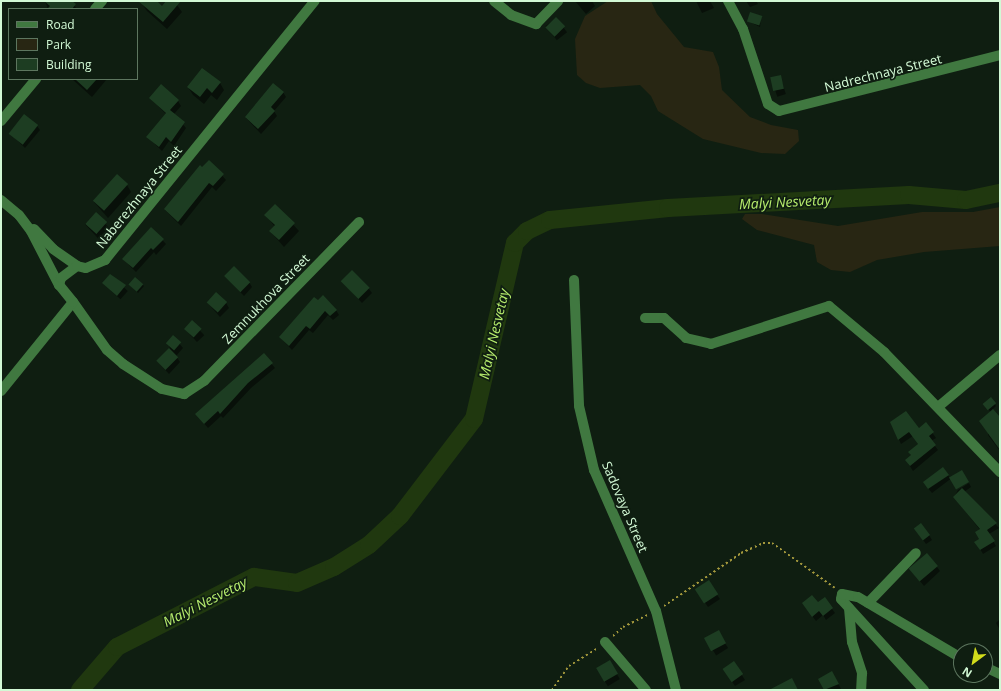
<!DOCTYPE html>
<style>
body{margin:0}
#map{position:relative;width:1001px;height:691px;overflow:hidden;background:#0f1e11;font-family:"Open Sans",sans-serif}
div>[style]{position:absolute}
.green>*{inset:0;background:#282613}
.shadow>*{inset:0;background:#0007;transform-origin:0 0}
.river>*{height:18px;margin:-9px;padding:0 9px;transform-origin:9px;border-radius:9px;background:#20380f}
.building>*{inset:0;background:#1d3d22;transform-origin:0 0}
.path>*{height:2px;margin-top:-1px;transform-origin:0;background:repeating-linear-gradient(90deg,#a3983c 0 2px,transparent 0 5px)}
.minor>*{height:10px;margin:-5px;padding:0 5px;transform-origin:5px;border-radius:5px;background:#407840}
span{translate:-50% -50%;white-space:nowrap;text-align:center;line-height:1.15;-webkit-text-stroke:3.5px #0f1e11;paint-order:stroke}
.street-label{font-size:13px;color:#d2f9d5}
.water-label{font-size:14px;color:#b7ed6d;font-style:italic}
.frame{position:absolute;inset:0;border:2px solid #d2f9d5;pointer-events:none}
.legend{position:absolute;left:8px;top:8px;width:130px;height:72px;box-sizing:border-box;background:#0f1e11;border:1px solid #5d765f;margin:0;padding:5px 7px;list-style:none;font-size:12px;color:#d2f9d5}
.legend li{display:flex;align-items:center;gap:8px;height:20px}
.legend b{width:20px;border:1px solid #5d765f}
.north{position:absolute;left:953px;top:643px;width:40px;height:40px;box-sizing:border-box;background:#0f1e11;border:1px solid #5d765f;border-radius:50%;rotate:212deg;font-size:11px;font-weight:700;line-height:16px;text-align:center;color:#d2f9d5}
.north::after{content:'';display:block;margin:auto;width:14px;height:18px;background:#d2dc1b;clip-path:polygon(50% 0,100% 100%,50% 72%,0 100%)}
</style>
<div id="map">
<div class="green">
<i style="clip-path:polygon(608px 1px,651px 1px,657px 14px,684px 47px,713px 52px,719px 67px,722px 90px,750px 117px,771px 125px,798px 130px,799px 141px,785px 154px,761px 153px,703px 139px,658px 111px,651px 96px,640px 85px,600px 88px,586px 83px,577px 75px,575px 39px,585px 16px)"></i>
<i style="clip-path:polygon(1000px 207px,1000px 246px,924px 252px,877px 260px,850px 272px,831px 270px,817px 262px,814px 245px,757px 230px,742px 219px,745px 214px,762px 214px,838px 226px,922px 212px,973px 212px)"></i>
</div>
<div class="shadow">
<i style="clip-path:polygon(45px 1px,70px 1px,77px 9px,48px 9px)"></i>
<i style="clip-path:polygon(145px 1px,155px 1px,162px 7px,167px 1px,174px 1px,182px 12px,167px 29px,147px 11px,142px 4px)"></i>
<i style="clip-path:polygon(575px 1px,592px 1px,595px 6px,586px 14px)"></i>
<i style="clip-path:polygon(696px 1px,710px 1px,714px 8px,702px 13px)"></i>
<i style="clip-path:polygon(746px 1px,756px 1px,758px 4px,750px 7px)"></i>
<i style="clip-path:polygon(761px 17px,760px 27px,748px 21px)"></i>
<i style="left:556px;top:18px;width:18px;height:13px;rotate:52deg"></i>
<i style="left:780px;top:76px;width:19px;height:9px;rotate:72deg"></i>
<i style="clip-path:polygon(72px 79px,107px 79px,92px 97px)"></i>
<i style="clip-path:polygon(220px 83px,224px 90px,217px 100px,211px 95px,204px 104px,193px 95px,188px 87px)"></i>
<i style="clip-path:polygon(161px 86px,178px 101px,181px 106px,174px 114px,186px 128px,174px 146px,169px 141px,162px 151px,148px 137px,166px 114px,150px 98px)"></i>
<i style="clip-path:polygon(283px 92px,286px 97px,274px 111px,277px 116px,261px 134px,246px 118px)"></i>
<i style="clip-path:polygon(37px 126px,40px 130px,25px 148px,10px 133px)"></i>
<i style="clip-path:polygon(209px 161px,226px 180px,216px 191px,212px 187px,181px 226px,165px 210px)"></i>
<i style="clip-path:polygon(127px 185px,131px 192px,108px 218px,94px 202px)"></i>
<i style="clip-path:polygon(275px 205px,299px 231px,284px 247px,270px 231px,275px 227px,266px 215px)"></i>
<i style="left:96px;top:214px;width:19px;height:15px;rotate:47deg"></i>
<i style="clip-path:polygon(151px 228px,166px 244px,156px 255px,154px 252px,136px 272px,123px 259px)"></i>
<i style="left:110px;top:275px;width:24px;height:11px;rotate:42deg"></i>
<i style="clip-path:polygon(225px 276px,249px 282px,252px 287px,244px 296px)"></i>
<i style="clip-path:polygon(342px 281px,369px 289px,372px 293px,362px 303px)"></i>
<i style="clip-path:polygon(142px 284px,144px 286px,138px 293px,131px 286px)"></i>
<i style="clip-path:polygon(314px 298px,336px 310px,339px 315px,333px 320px,328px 315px,313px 333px,309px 330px,292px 350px,280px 337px)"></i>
<i style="clip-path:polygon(207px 302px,226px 303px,229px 308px,220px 317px)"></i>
<i style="left:192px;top:322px;width:18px;height:10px;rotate:47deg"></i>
<i style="clip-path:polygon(173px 336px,183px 348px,176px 356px,180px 362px,169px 374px,157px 361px,170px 348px,167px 343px)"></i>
<i style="clip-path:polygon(264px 355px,275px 368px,251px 388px,223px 418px,221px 416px,208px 428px,196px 414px)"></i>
<i style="clip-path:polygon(991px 399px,996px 406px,992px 410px,1000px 418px,1000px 451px,988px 435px,991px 412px,985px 406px)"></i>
<i style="clip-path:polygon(891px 422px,918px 429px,926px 424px,936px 438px,931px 441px,938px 450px,913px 471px,906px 460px,911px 456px,910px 453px,919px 445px,913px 436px,901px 444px)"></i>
<i style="clip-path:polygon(943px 468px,950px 478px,961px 471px,932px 493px,927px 487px)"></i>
<i style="clip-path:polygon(969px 483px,971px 487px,964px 492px,999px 528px,989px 534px,996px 546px,983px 554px,976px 542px,980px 539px,980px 530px,954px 497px,958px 490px)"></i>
<i style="clip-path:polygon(918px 533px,929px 535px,932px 540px,926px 544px)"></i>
<i style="clip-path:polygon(937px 567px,940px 571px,924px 586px,911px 570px)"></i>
<i style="clip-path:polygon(699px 594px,717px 595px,720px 599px,708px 607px)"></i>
<i style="clip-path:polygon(817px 603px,832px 609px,835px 613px,826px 620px,823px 615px,816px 621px,806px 608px)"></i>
<i style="clip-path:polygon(1000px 619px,1000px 630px,996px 623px)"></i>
<i style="left:718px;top:632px;width:19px;height:14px;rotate:58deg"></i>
<i style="left:609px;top:661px;width:21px;height:14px;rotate:59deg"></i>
<i style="clip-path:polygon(734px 663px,745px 680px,735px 686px,727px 674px)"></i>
<i style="clip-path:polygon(832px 672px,841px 689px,839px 690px,825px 690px,819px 679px)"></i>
</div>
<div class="river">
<i style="left:80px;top:690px;width:57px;rotate:-49.3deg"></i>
<i style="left:117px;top:647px;width:154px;rotate:-27.1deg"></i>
<i style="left:254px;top:577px;width:43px;rotate:7.9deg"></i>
<i style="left:297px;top:583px;width:40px;rotate:-23.4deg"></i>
<i style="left:334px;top:567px;width:41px;rotate:-32.2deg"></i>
<i style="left:369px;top:545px;width:42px;rotate:-43.1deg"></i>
<i style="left:400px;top:516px;width:122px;rotate:-52.7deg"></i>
<i style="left:474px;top:419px;width:181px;rotate:-76.9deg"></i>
<i style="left:515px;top:243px;width:17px;rotate:-45deg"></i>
<i style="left:527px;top:231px;width:25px;rotate:-26deg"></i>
<i style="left:550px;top:220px;width:119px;rotate:-5.8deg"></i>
<i style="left:668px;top:208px;width:241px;rotate:-3.1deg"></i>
<i style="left:909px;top:195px;width:57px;rotate:5deg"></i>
<i style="left:966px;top:200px;width:35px;rotate:-12deg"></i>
</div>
<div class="building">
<i style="clip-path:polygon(44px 1px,72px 1px,76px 4px,72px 9px,47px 9px,50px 6px)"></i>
<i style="clip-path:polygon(138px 1px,157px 1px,162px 6px,166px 1px,181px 1px,163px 22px)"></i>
<i style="left:750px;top:12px;width:13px;height:10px;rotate:18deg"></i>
<i style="left:556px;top:17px;width:13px;height:15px;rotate:45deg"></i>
<i style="clip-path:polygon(202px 68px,221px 82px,212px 93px,207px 88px,200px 97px,187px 87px)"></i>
<i style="left:781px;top:75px;width:14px;height:11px;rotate:78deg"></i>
<i style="clip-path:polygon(75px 79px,97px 79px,87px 90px)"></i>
<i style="clip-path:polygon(273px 83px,284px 92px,271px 107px,275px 111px,258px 129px,245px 117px)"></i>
<i style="clip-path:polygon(161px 84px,179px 100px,170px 110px,185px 122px,171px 142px,166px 137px,159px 147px,146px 137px,166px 113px,149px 98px)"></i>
<i style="left:24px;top:114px;width:18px;height:25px;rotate:38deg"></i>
<i style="clip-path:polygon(209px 160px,224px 174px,213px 186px,209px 183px,178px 222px,164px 209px,200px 165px,202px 167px)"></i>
<i style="left:117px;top:174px;width:15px;height:36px;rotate:42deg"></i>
<i style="clip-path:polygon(275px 204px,295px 223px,279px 240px,269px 231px,275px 225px,264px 215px)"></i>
<i style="left:96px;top:212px;width:15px;height:16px;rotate:42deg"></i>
<i style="clip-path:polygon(151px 227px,164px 239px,153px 250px,151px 248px,133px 268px,122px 259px)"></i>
<i style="left:234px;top:266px;width:23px;height:14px;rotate:45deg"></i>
<i style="left:352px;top:270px;width:25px;height:16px;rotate:45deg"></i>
<i style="clip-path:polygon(110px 274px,126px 285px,117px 296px,102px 283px)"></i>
<i style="left:135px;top:277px;width:11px;height:10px;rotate:41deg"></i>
<i style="left:216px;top:292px;width:15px;height:14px;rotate:42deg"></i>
<i style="clip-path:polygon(323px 295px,337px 310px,330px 316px,325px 311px,310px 329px,306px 326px,289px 346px,279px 337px,314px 297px,318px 300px)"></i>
<i style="left:192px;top:320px;width:13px;height:12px;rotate:42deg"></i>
<i style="left:173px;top:335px;width:11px;height:11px;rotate:41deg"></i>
<i style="left:169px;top:348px;width:13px;height:18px;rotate:45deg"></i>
<i style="clip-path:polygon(264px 353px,273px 363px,248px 383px,220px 414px,218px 411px,204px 424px,195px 414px)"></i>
<i style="left:991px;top:397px;width:8px;height:11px;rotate:50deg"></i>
<i style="clip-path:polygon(993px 409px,1000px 417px,1000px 450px,979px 421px)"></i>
<i style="clip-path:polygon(906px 411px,919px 428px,926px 422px,934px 432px,929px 436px,936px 445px,910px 466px,905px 460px,911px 455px,908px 452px,918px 444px,909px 432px,898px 440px,890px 422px)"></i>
<i style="clip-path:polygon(943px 467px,949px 475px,928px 489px,923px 482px)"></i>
<i style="left:962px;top:470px;width:14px;height:15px;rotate:60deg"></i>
<i style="clip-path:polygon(962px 488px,997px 523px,987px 530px,995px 541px,980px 550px,974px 542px,979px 539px,975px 532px,980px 529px,953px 497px)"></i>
<i style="left:921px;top:523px;width:15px;height:9px;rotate:53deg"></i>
<i style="left:927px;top:553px;width:17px;height:24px;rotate:50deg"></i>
<i style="left:709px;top:580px;width:17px;height:17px;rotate:57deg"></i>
<i style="clip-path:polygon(812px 595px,818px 602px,825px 597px,833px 608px,823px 616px,819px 611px,812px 617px,802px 603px)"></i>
<i style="left:719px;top:630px;width:15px;height:17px;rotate:62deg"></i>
<i style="left:610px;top:660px;width:16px;height:16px;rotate:60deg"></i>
<i style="left:734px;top:661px;width:16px;height:14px;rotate:55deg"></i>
<i style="clip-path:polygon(832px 671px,839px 684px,824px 690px,818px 679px)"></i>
<i style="clip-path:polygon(792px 678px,798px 690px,769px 690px)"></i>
</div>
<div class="path">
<i style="left:664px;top:606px;width:93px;rotate:-34.5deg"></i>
<i style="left:741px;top:553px;width:24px;rotate:-24deg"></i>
<i style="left:763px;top:543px;width:9px"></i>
<i style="left:772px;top:543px;width:77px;rotate:35.5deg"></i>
<i style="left:613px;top:636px;width:13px;rotate:-42deg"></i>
<i style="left:623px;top:627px;width:28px;rotate:-26deg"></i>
<i style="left:552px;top:690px;width:29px;rotate:-55deg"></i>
<i style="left:569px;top:666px;width:34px;rotate:-32deg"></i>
</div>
<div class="minor">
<i style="left:494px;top:1px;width:22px;rotate:39deg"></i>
<i style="left:511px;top:15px;width:27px;rotate:20deg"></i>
<i style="left:536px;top:24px;width:32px;rotate:-46deg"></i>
<i style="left:728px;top:1px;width:32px;rotate:62deg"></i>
<i style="left:743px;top:29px;width:79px;rotate:71.6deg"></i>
<i style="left:768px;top:104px;width:13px;rotate:32deg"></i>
<i style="left:779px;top:111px;width:228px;rotate:-14.2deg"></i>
<i style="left:95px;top:9px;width:11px;rotate:-49deg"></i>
<i style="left:1px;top:121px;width:55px;rotate:-50.2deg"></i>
<i style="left:1px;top:200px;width:23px;rotate:40deg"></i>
<i style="left:19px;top:215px;width:20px;rotate:53deg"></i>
<i style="left:31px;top:231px;width:61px;rotate:62.6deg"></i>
<i style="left:34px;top:229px;width:28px;rotate:46deg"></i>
<i style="left:53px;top:249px;width:29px;rotate:35deg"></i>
<i style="left:574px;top:280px;width:126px;rotate:87.7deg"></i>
<i style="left:579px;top:406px;width:66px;rotate:76.8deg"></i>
<i style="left:594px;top:470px;width:154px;rotate:66.3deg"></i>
<i style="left:656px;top:611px;width:81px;rotate:75.8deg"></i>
<i style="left:73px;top:302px;width:59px;rotate:54.7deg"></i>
<i style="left:107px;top:350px;width:21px;rotate:41deg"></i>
<i style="left:123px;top:364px;width:46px;rotate:32.7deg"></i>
<i style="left:162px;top:389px;width:23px;rotate:13deg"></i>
<i style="left:184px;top:394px;width:24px;rotate:-33deg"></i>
<i style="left:204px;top:381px;width:222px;rotate:-45.7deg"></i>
<i style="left:645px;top:318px;width:19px"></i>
<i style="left:664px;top:318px;width:30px;rotate:42deg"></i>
<i style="left:686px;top:338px;width:26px;rotate:13deg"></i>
<i style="left:711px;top:344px;width:124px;rotate:-17.9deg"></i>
<i style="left:829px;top:306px;width:72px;rotate:39.9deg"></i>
<i style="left:884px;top:352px;width:167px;rotate:46deg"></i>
<i style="left:1px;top:391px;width:114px;rotate:-51deg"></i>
<i style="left:73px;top:302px;width:22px;rotate:-129deg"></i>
<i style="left:59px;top:285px;width:7px;rotate:-74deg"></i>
<i style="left:61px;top:278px;width:20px;rotate:-37deg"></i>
<i style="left:77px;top:266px;width:9px;rotate:13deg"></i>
<i style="left:86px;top:268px;width:21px;rotate:-23deg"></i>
<i style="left:105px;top:260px;width:333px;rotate:-51deg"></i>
<i style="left:938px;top:407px;width:81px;rotate:-40deg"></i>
<i style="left:868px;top:603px;width:69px;rotate:-46.2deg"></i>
<i style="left:849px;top:608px;width:34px;rotate:85deg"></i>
<i style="left:852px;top:642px;width:33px;rotate:72deg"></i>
<i style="left:862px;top:673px;width:17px;rotate:93deg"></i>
<i style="left:605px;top:642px;width:63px;rotate:49.5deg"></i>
<i style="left:985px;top:667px;width:17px;rotate:25deg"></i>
<i style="left:924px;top:690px;width:123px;rotate:-132.4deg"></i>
<i style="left:841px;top:599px;width:5px;rotate:-79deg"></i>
<i style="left:842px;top:594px;width:16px;rotate:11deg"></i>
<i style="left:858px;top:597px;width:120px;rotate:30.6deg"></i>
</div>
<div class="street-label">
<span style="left:883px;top:73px;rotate:-14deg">Nadrechnaya Street</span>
<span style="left:139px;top:197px;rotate:-51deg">Naberezhnaya Street</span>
<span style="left:266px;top:299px;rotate:-46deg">Zemnukhova Street</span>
<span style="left:625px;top:507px;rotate:67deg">Sadovaya Street</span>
</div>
<div class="water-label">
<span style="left:785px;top:202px;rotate:-3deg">Malyi Nesvetay</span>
<span style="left:494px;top:334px;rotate:-77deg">Malyi Nesvetay</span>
<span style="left:205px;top:602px;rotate:-27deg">Malyi Nesvetay</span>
</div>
<div class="frame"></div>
<ul class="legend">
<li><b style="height:5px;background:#407840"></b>Road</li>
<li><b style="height:11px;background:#282613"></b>Park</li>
<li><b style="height:11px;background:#1d3d22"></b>Building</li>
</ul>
<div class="north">N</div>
</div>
